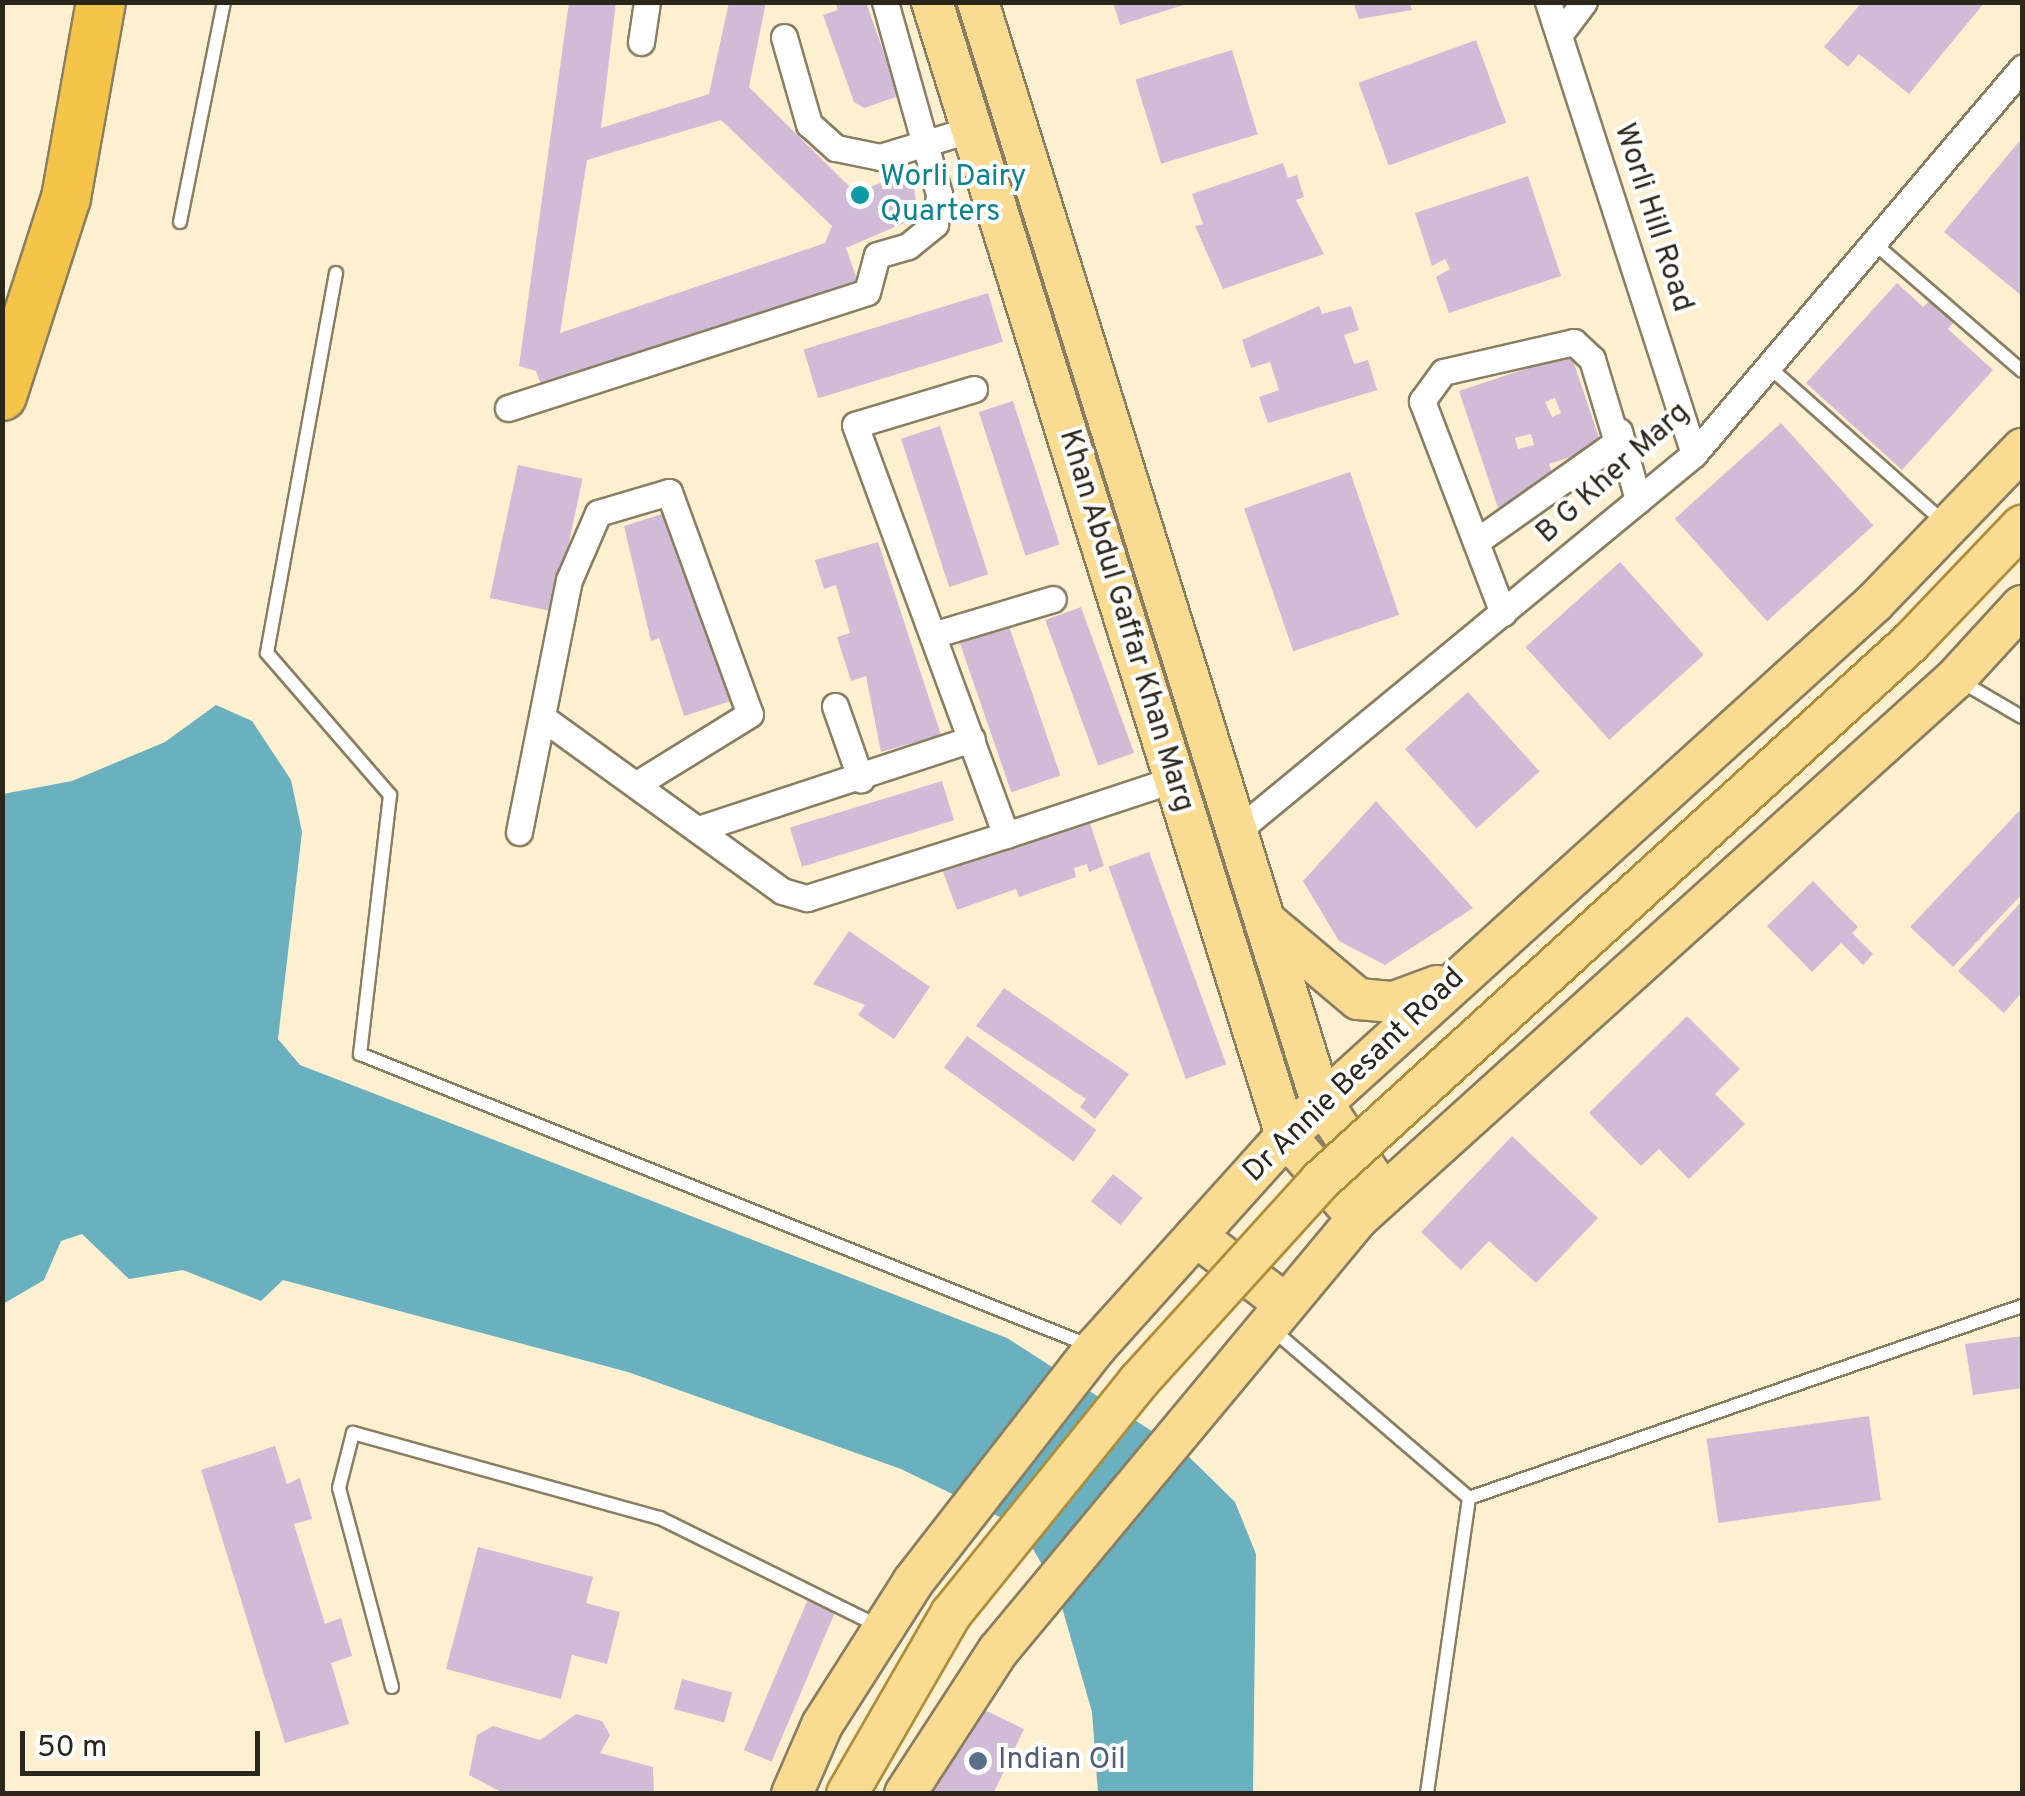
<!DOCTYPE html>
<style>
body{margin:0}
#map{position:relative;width:2025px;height:1796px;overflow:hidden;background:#fcf0d1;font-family:Overpass,sans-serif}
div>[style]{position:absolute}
.water>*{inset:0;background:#6ab0be}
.building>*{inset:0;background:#d0bcd6;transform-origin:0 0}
.roads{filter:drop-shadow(2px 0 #897e62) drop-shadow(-2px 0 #897e62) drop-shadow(0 2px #897e62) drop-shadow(0 -2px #897e62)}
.lane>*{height:12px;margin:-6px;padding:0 6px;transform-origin:6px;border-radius:6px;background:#fff}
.street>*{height:25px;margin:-12.5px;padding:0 12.5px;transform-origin:12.5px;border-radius:12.5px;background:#fff}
.primary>*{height:40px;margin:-20px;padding:0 20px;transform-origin:20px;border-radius:20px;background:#f9dc92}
.highway>*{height:48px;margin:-24px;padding:0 24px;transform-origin:24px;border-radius:24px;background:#f5c54a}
.bridges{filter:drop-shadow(2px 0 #ae8d39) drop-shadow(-2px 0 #ae8d39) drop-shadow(0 2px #ae8d39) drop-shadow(0 -2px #ae8d39)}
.primary-bridge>*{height:40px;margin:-20px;padding:0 20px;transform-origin:20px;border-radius:20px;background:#f9dc92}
.dots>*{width:28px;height:28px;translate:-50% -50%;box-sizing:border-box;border:5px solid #fff;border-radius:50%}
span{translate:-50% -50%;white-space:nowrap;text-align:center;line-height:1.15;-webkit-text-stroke:8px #fff;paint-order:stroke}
.culture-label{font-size:30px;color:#0d838f}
.left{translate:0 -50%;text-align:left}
.street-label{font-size:30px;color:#2a261a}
.service-label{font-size:30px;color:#4e5e75}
.frame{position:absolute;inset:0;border:5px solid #2a261a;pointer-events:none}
.scale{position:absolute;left:20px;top:1731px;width:240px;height:45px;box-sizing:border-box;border:5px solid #2a261a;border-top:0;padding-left:12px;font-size:30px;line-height:35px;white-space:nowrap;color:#2a261a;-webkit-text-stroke:8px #fff;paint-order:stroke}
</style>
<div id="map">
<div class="water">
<i style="clip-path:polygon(216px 705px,252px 721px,291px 780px,302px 832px,278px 1039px,300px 1065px,1007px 1338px,1183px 1451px,1235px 1502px,1256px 1554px,1253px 1793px,1098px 1793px,1092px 1712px,1057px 1590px,1020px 1527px,901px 1469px,628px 1372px,283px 1280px,261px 1301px,183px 1270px,129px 1279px,82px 1234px,61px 1241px,44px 1280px,3px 1304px,3px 794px,72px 781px,165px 742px)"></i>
</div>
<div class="building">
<i style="clip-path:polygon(evenodd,569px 2px,616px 2px,601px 128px,709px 94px,729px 2px,766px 2px,749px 87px,855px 192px,912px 172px,918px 217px,846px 248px,859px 285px,544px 392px,536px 371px,519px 366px,569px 2px,721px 120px,832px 226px,825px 243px,560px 333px,587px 160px,721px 120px)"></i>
<i style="clip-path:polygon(835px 2px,866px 2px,899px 96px,864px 108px,854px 102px,823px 15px,838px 10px)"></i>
<i style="clip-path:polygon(1113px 2px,1189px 2px,1190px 3px,1120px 25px)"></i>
<i style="clip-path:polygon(1353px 2px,1409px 2px,1412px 10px,1359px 19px)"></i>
<i style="clip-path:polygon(1862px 2px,1985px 2px,1909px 94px,1859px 54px,1848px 67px,1824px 47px)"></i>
<i style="left:1476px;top:40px;width:88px;height:125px;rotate:70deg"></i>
<i style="left:1232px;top:50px;width:88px;height:101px;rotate:73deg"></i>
<i style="clip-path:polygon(2022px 138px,2022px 296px,1944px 232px)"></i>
<i style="clip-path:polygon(1283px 163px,1288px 178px,1297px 175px,1304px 197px,1296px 200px,1324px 254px,1223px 289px,1195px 226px,1203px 224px,1192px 194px)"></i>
<i style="clip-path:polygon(1528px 176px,1561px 276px,1449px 313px,1436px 277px,1450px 269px,1445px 259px,1432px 266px,1415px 213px)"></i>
<i style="clip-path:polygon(1897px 283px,1923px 307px,1932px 298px,1956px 320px,1948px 329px,1993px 370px,1902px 470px,1806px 383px)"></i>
<i style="left:988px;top:293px;width:51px;height:193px;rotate:73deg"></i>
<i style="clip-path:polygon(1319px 306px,1322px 314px,1351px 306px,1359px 330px,1344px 335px,1354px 364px,1368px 360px,1377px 390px,1268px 423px,1259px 397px,1279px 390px,1270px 362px,1251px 368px,1242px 340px)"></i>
<i style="clip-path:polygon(evenodd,1571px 354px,1602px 447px,1549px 464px,1555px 481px,1498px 508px,1459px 391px,1571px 354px,1555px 398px,1561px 413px,1552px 417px,1545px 402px,1555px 398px,1571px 354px,1531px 434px,1534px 445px,1518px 449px,1515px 438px,1531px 434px)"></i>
<i style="left:1013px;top:401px;width:151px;height:36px;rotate:72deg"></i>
<i style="left:1781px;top:423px;width:138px;height:143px;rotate:48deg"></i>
<i style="left:940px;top:426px;width:156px;height:41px;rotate:72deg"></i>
<i style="left:518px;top:465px;width:66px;height:136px;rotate:12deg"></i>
<i style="left:1350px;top:472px;width:151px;height:112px;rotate:71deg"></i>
<i style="clip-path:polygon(671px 511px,731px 701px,684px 716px,659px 638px,651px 641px,624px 526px)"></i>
<i style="clip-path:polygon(878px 542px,941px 735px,881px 752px,866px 676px,851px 681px,837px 637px,850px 633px,836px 585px,824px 589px,815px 560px)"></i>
<i style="left:1620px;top:562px;width:125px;height:127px;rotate:48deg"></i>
<i style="left:1081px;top:607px;width:155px;height:38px;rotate:70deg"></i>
<i style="left:1009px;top:626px;width:158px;height:52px;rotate:71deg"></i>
<i style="left:1468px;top:692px;width:107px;height:85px;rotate:48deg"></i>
<i style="left:942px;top:781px;width:41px;height:159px;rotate:73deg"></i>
<i style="clip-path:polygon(1376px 801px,1473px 908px,1385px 965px,1339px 941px,1303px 881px)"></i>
<i style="clip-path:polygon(2022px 808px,2022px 894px,1953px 967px,1910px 927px)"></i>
<i style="clip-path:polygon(1088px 817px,1104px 866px,1089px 872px,1087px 864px,1074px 868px,1076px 877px,1019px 897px,1016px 889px,957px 910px,942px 869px)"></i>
<i style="left:1149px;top:852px;width:226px;height:43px;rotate:70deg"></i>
<i style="clip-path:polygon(1813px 881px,1858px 927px,1852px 933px,1873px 954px,1863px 965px,1841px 943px,1812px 972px,1767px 926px)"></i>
<i style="clip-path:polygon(2022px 901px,2022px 992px,2004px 1013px,1958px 971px)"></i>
<i style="clip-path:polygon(849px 931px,930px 987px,894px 1039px,858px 1015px,865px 1005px,813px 984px)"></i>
<i style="clip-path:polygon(1004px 988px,1129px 1074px,1095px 1119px,1080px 1107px,1086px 1099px,976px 1026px)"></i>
<i style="clip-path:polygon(1687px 1016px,1740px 1069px,1715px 1094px,1745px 1124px,1689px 1179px,1659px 1149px,1641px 1166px,1589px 1113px)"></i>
<i style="left:967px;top:1036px;width:160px;height:39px;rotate:36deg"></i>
<i style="clip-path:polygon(1512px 1136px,1598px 1218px,1536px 1283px,1489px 1241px,1461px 1270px,1421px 1232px)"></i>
<i style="left:1113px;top:1174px;width:38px;height:35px;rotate:39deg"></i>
<i style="clip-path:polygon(2022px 1336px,2022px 1388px,1973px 1395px,1965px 1344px)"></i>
<i style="left:1869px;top:1416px;width:85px;height:164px;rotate:82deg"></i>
<i style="clip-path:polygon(275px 1446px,287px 1484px,300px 1478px,312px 1519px,294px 1524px,325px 1624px,341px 1618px,352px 1656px,331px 1663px,349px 1724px,285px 1743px,201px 1470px)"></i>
<i style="clip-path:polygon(478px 1547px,593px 1577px,586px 1603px,620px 1612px,607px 1664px,572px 1655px,561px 1699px,446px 1669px)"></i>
<i style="left:808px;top:1599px;width:30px;height:164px;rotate:23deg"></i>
<i style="left:682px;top:1679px;width:52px;height:31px;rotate:15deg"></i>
<i style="clip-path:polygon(974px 1705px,1024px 1729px,993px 1794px,931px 1794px)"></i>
<i style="clip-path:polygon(576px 1714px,602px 1721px,610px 1735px,600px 1753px,653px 1767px,654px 1794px,505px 1794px,469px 1775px,477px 1735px,493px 1726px,540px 1740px)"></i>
</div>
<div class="roads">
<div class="lane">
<i style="left:180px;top:222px;width:224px;rotate:-78.7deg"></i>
<i style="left:1875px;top:244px;width:194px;rotate:40.8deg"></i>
<i style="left:336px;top:273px;width:386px;rotate:100.3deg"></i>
<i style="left:267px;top:653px;width:188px;rotate:49.1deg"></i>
<i style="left:390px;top:795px;width:261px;rotate:96.6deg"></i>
<i style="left:360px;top:1054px;width:784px;rotate:21.79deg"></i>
<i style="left:1768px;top:366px;width:238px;rotate:41.6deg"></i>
<i style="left:1962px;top:682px;width:69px;rotate:30.3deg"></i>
<i style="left:1272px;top:1329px;width:260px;rotate:40.6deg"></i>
<i style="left:1469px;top:1498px;width:299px;rotate:98.1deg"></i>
<i style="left:1469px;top:1498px;width:585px;rotate:-19.15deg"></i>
<i style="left:392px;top:1687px;width:206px;rotate:-104.9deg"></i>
<i style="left:339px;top:1488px;width:57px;rotate:-75.7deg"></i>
<i style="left:353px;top:1433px;width:319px;rotate:15.5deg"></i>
<i style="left:660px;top:1518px;width:244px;rotate:26.3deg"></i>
</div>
<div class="street">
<i style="left:1548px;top:2px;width:475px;rotate:72.1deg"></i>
<i style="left:1559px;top:35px;width:41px;rotate:-52.9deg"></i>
<i style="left:784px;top:37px;width:91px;rotate:74deg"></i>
<i style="left:809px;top:124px;width:36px;rotate:42deg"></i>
<i style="left:836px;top:148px;width:45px;rotate:11.6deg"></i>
<i style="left:880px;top:157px;width:96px;rotate:-16.9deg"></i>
<i style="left:641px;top:42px;width:40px;rotate:-81.5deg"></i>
<i style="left:974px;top:389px;width:124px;rotate:163.2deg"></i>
<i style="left:855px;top:425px;width:437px;rotate:69.8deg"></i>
<i style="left:1006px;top:835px;width:178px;rotate:-18.3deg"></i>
<i style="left:508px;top:408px;width:377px;rotate:-17.9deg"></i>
<i style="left:867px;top:292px;width:38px;rotate:-75deg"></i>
<i style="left:877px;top:255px;width:32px;rotate:-16deg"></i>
<i style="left:908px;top:246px;width:35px;rotate:-39deg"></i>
<i style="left:935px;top:224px;width:30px;rotate:-82deg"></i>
<i style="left:939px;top:194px;width:199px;rotate:-105.7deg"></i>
<i style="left:1619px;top:431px;width:72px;rotate:74.6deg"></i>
<i style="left:1477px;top:541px;width:171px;rotate:-35.3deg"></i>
<i style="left:1617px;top:442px;width:87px;rotate:-106.8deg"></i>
<i style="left:1592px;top:359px;width:25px;rotate:-137deg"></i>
<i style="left:1574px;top:342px;width:134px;rotate:167.1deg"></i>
<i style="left:1443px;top:372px;width:36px;rotate:126deg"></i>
<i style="left:1422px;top:401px;width:227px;rotate:69.1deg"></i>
<i style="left:933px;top:635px;width:125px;rotate:-16.7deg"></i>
<i style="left:835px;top:706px;width:78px;rotate:70.6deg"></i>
<i style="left:543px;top:718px;width:295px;rotate:35.9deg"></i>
<i style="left:782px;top:891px;width:26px;rotate:16deg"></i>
<i style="left:807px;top:898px;width:209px;rotate:-17.6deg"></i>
<i style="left:701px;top:828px;width:285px;rotate:-18.2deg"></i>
<i style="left:1237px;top:831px;width:592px;rotate:-39.52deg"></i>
<i style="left:1694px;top:454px;width:507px;rotate:-49.64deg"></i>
<i style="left:519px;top:832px;width:257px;rotate:-78.8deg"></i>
<i style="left:569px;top:580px;width:73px;rotate:-66.6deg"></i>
<i style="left:598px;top:513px;width:74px;rotate:-16.5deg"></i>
<i style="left:669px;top:492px;width:236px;rotate:70deg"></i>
<i style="left:750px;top:714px;width:129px;rotate:148.3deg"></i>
</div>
<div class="primary">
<i style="left:932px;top:2px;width:1188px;rotate:72.66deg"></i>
<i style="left:1286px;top:1136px;width:109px;rotate:48.7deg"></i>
<i style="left:978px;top:2px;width:1151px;rotate:72.67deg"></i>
<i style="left:1321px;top:1101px;width:90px;rotate:56.3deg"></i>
<i style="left:1270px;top:925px;width:115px;rotate:40.1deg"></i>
<i style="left:1358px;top:999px;width:36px;rotate:5deg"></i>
<i style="left:1394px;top:1002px;width:46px;rotate:-20.4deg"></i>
<i style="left:1196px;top:1236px;width:111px;rotate:37.3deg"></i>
<i style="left:792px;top:1794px;width:75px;rotate:-66.5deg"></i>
<i style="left:822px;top:1725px;width:169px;rotate:-57.5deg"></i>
<i style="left:913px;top:1582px;width:296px;rotate:-52.1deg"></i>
<i style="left:1095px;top:1348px;width:285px;rotate:-48deg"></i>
<i style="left:1286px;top:1136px;width:794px;rotate:-42.19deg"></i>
<i style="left:1874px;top:603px;width:214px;rotate:-46.1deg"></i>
<i style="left:905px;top:1794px;width:171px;rotate:-57deg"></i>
<i style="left:998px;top:1651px;width:563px;rotate:-50.26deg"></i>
<i style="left:1358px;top:1218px;width:804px;rotate:-42.08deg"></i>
<i style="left:1955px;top:679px;width:99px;rotate:-47.5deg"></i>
</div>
<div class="highway">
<i style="left:2px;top:396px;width:208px;rotate:-72.1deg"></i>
<i style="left:66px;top:198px;width:199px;rotate:-79.9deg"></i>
</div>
</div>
<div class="bridges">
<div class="primary-bridge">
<i style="left:847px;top:1794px;width:208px;rotate:-60deg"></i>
<i style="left:951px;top:1614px;width:298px;rotate:-51.1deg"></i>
<i style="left:1138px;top:1382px;width:271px;rotate:-47.8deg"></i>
<i style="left:1320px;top:1181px;width:798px;rotate:-42.36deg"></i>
<i style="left:1910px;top:643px;width:162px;rotate:-46.3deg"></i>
</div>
</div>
<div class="dots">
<i style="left:860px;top:195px;background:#0f9aa8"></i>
<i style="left:978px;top:1761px;background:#5c6f8a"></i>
</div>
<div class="culture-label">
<span class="left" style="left:880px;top:195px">Worli Dairy<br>Quarters</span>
</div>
<div class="street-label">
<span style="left:1652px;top:218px;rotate:72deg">Worli Hill Road</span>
<span style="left:1614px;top:474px;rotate:-42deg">B G Kher Marg</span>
<span style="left:1125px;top:621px;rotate:73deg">Khan Abdul Gaffar Khan Marg</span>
<span style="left:1355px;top:1076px;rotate:-44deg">Dr Annie Besant Road</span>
</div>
<div class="service-label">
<span class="left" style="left:998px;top:1761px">Indian Oil</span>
</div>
<div class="frame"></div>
<div class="scale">50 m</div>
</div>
